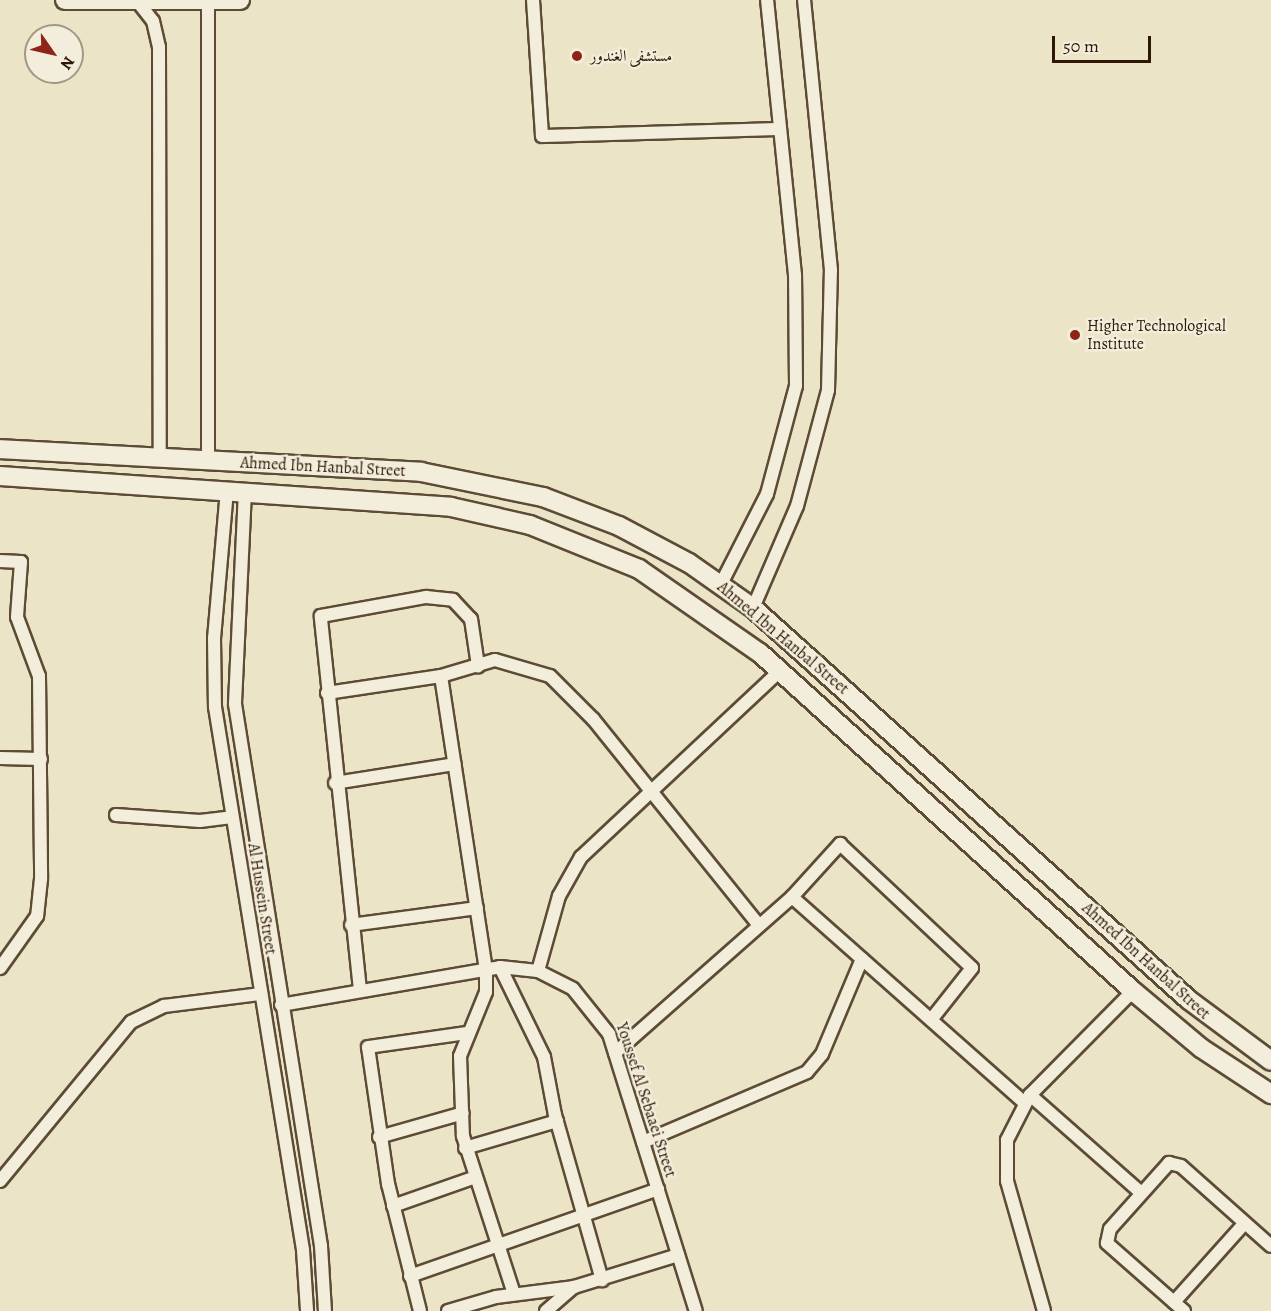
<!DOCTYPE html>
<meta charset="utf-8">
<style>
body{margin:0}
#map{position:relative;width:1271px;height:1311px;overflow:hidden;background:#ece4c7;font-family:Alegreya,Amiri,serif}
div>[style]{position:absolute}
.roads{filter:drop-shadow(2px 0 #5d4b36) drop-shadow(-2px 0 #5d4b36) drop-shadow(0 2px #5d4b36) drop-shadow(0 -2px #5d4b36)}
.street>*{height:12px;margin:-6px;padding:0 6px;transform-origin:6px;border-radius:6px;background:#f3eddb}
.secondary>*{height:18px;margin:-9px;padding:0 9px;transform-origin:9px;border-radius:9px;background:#f3eddb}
.dots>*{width:16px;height:16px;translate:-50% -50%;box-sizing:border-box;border:3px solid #f3eddb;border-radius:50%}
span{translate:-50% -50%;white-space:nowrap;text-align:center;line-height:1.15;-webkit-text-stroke:4.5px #f3eddb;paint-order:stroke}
.poi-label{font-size:16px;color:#2d1805}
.left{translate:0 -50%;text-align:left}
.street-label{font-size:16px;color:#2d1805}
.north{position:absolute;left:24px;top:24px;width:60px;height:60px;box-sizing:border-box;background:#f3eddb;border:2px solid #a49885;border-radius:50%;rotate:124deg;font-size:16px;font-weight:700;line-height:24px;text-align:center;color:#2d1805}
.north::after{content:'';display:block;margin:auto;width:21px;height:27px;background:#8f2418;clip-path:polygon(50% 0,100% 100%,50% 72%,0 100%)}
.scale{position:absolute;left:1052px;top:36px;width:99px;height:27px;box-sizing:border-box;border:3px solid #2d1805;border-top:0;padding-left:8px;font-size:18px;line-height:21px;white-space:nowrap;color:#2d1805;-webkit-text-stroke:4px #f3eddb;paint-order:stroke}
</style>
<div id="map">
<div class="roads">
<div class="street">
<i style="left:533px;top:0;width:136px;rotate:86.2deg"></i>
<i style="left:542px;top:136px;width:238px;rotate:-1.7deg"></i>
<i style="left:138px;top:2px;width:24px;rotate:52deg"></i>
<i style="left:153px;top:21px;width:27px;rotate:77deg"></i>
<i style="left:159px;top:47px;width:411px;rotate:89.9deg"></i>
<i style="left:208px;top:461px;width:459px;rotate:-90deg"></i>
<i style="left:227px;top:490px;width:149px;rotate:95deg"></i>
<i style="left:214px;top:638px;width:69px;rotate:89.2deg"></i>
<i style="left:215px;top:707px;width:550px;rotate:80.79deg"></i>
<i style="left:303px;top:1250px;width:61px;rotate:86.2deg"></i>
<i style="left:245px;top:491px;width:213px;rotate:92.7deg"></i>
<i style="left:235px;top:704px;width:549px;rotate:80.98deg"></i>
<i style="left:321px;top:1246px;width:65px;rotate:86.5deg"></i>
<i style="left:0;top:561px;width:21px;rotate:3deg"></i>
<i style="left:21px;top:562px;width:55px;rotate:94.2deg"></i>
<i style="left:17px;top:617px;width:63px;rotate:69.6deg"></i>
<i style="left:39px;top:676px;width:203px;rotate:89.4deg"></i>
<i style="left:41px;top:879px;width:37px;rotate:96deg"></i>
<i style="left:37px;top:916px;width:64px;rotate:125.4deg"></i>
<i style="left:721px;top:584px;width:101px;rotate:-62.9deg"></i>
<i style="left:767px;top:494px;width:112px;rotate:-75deg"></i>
<i style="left:796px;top:386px;width:111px;rotate:-90.5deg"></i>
<i style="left:795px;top:275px;width:276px;rotate:-95.8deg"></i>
<i style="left:753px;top:608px;width:111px;rotate:-66.7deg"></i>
<i style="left:797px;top:506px;width:120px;rotate:-75deg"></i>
<i style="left:828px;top:390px;width:120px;rotate:-88.6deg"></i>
<i style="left:831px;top:270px;width:271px;rotate:-95.7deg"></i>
<i style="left:441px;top:676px;width:296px;rotate:81.3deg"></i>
<i style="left:486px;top:969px;width:23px;rotate:90deg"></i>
<i style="left:486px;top:992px;width:69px;rotate:112.1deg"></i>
<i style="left:460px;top:1056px;width:80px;rotate:87.9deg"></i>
<i style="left:463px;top:1136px;width:166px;rotate:72.1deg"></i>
<i style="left:327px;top:693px;width:115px;rotate:-8.5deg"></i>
<i style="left:441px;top:676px;width:56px;rotate:-16.5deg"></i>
<i style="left:495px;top:660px;width:57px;rotate:16.2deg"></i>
<i style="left:550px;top:676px;width:61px;rotate:45deg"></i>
<i style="left:593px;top:719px;width:262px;rotate:51.2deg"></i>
<i style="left:0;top:758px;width:41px;rotate:1.4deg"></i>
<i style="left:335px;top:783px;width:121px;rotate:-9deg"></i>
<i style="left:116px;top:815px;width:84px;rotate:4.1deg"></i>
<i style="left:200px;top:821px;width:32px;rotate:-7deg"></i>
<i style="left:792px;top:897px;width:310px;rotate:41.5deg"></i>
<i style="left:351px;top:925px;width:127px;rotate:-7.7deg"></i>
<i style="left:500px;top:967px;width:100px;rotate:63.9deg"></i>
<i style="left:544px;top:1057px;width:59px;rotate:79.3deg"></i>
<i style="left:555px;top:1115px;width:172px;rotate:74.1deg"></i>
<i style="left:538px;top:971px;width:78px;rotate:-74.4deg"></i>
<i style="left:559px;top:896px;width:45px;rotate:-60.6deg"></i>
<i style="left:581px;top:857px;width:274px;rotate:-43.1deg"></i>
<i style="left:360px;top:990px;width:376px;rotate:-96deg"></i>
<i style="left:321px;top:616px;width:107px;rotate:-10.3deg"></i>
<i style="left:426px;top:597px;width:27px;rotate:6deg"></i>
<i style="left:453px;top:600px;width:26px;rotate:47deg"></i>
<i style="left:471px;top:619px;width:48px;rotate:81.5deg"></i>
<i style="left:281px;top:1005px;width:222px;rotate:-9.8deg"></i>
<i style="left:500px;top:967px;width:38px;rotate:6deg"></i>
<i style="left:538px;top:971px;width:39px;rotate:27deg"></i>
<i style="left:573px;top:989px;width:58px;rotate:51.3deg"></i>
<i style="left:609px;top:1034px;width:290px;rotate:72.6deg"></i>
<i style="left:615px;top:1053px;width:236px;rotate:-41.4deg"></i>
<i style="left:792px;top:897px;width:72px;rotate:-47.8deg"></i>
<i style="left:840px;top:844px;width:181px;rotate:43.2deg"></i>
<i style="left:972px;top:968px;width:66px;rotate:128.3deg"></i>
<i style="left:1030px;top:1095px;width:148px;rotate:41.4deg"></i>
<i style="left:379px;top:1137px;width:87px;rotate:-15.9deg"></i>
<i style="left:643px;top:1142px;width:178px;rotate:-23.1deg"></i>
<i style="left:807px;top:1072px;width:23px;rotate:-50deg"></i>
<i style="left:822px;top:1054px;width:103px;rotate:-67.2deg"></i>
<i style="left:465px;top:1148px;width:96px;rotate:-16.4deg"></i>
<i style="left:0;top:1181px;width:206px;rotate:-50.5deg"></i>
<i style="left:131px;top:1022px;width:37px;rotate:-26deg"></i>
<i style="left:164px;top:1006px;width:98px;rotate:-7.1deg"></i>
<i style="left:393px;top:1206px;width:85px;rotate:-19.3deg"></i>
<i style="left:410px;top:1276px;width:263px;rotate:-19.3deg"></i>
<i style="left:1174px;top:1302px;width:106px;rotate:-48.1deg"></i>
<i style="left:420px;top:1311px;width:131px;rotate:-104.1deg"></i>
<i style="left:388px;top:1184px;width:138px;rotate:-98.3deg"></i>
<i style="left:368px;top:1047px;width:99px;rotate:-8.1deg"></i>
<i style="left:448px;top:1311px;width:50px;rotate:-16.3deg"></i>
<i style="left:496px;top:1297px;width:79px;rotate:-7.3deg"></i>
<i style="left:574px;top:1287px;width:109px;rotate:-17.1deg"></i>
<i style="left:546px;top:1311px;width:37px;rotate:-41deg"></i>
<i style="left:1044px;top:1311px;width:135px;rotate:-105.9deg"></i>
<i style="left:1007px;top:1181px;width:41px;rotate:-90deg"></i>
<i style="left:1007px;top:1140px;width:51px;rotate:-62.9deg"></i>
<i style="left:1030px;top:1095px;width:146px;rotate:-45.3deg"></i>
<i style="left:1184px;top:1311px;width:103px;rotate:-138.6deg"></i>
<i style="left:1107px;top:1243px;width:14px;rotate:-78deg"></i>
<i style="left:1110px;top:1229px;width:89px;rotate:-48.2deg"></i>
<i style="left:1169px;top:1163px;width:12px;rotate:14deg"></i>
<i style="left:1181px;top:1166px;width:120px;rotate:41.6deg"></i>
</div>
<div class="secondary">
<i style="left:65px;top:0;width:175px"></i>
<i style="left:0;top:449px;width:422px;rotate:3.1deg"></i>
<i style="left:421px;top:472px;width:125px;rotate:11.6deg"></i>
<i style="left:543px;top:497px;width:81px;rotate:20.9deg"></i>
<i style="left:619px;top:526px;width:79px;rotate:27.9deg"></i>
<i style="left:689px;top:563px;width:78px;rotate:35.1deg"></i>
<i style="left:753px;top:608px;width:586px;rotate:41.96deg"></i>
<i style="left:1189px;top:1000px;width:102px;rotate:36.6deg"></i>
<i style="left:0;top:476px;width:452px;rotate:3.9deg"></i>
<i style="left:451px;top:507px;width:81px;rotate:12.8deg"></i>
<i style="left:530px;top:525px;width:118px;rotate:22deg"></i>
<i style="left:639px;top:569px;width:147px;rotate:34.8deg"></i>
<i style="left:760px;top:653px;width:503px;rotate:42.18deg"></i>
<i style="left:1133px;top:991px;width:89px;rotate:40deg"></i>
<i style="left:1201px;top:1048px;width:84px;rotate:33.3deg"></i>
</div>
</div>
<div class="dots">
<i style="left:577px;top:56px;background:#8f2418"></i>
<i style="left:1075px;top:335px;background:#8f2418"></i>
</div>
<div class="poi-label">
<span class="left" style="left:590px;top:56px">مستشفى الغندور</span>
<span class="left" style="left:1087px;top:335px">Higher Technological<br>Institute</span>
</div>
<div class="street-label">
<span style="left:323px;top:467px;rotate:3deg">Ahmed Ibn Hanbal Street</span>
<span style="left:783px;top:638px;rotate:40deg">Ahmed Ibn Hanbal Street</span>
<span style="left:262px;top:899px;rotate:81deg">Al Hussein Street</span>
<span style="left:1146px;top:961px;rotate:42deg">Ahmed Ibn Hanbal Street</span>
<span style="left:646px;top:1100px;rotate:72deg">Youssef Al Sebaaei Street</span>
</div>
<div class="north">N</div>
<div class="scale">50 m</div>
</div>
